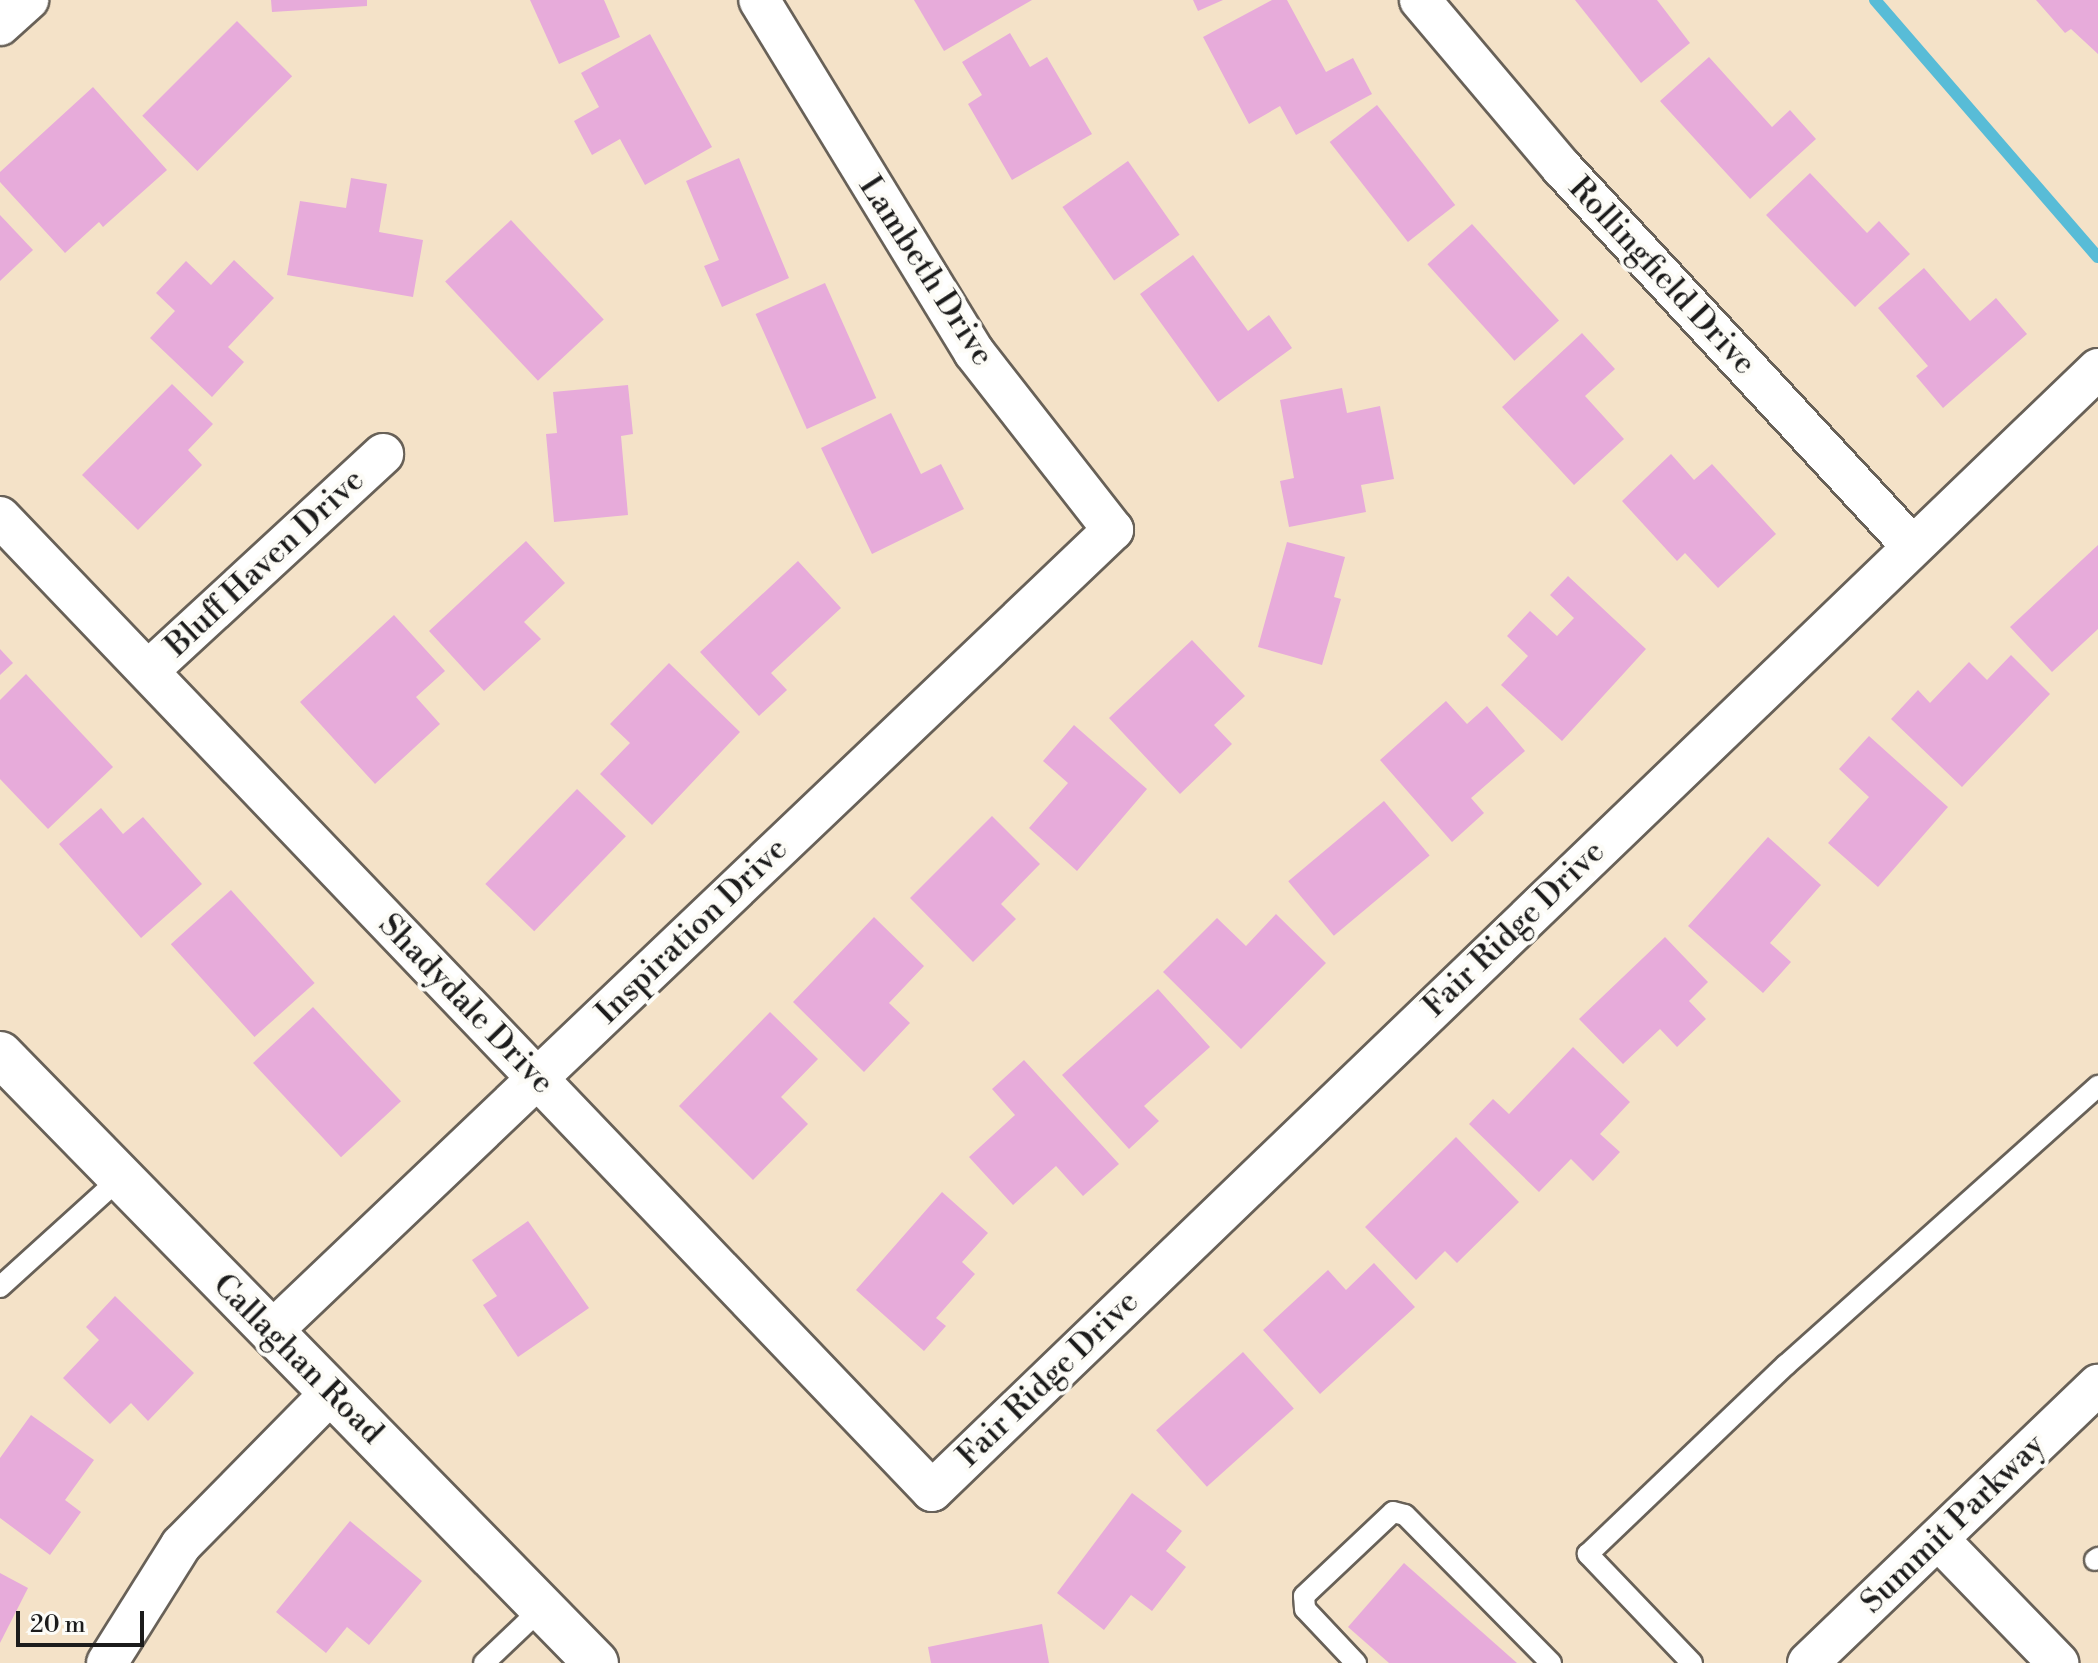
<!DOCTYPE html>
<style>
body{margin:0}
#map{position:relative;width:2098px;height:1663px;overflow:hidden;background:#f4e2c8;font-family:"Libre Bodoni",serif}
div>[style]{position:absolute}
.stream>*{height:12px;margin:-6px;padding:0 6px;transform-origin:6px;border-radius:6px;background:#58bcd7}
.building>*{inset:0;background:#e7abda;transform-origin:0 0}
.roads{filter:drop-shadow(2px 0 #686158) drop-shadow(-2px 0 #686158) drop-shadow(0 2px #686158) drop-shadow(0 -2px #686158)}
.service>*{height:20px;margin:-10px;padding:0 10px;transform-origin:10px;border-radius:10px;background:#fff}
.minor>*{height:40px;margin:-20px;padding:0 20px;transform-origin:20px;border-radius:20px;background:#fff}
.secondary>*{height:44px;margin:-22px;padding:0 22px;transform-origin:22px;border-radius:22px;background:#fff}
span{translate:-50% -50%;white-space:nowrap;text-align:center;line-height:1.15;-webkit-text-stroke:8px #fdfcf7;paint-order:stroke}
.street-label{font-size:32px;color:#1c1c1c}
.scale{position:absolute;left:16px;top:1611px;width:128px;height:36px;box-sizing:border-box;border:4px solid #1c1c1c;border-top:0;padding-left:10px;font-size:24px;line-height:28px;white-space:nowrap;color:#1c1c1c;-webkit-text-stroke:6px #fdfcf7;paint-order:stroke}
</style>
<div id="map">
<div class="stream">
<i style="left:1875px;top:0;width:340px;rotate:49.1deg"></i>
</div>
<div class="building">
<i style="clip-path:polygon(271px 0,367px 0,367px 6px,272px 12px)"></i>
<i style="clip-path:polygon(530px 0,604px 0,620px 37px,559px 64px)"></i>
<i style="clip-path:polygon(914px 0,1032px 0,944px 51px)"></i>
<i style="clip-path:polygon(1193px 0,1223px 0,1198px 11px)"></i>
<i style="clip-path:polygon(1272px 0,1287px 0,1326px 72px,1353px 58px,1372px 94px,1296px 135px,1280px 106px,1249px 124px,1203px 37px)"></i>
<i style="clip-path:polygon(1575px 0,1657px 0,1690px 43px,1641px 83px)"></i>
<i style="clip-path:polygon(2036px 0,2098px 0,2098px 54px,2071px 29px,2065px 33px)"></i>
<i style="left:237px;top:21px;width:78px;height:134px;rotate:45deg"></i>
<i style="clip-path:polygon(1010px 33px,1030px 67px,1047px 57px,1092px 134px,1012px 180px,968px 104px,982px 95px,962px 62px)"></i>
<i style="clip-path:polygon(650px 34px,712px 147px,645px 185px,620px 139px,592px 155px,574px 121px,599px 107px,581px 73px)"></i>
<i style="clip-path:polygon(1709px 57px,1772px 127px,1790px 110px,1816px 139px,1750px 199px,1660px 101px)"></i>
<i style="clip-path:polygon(93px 87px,167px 170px,103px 227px,99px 222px,65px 253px,0 182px,0 172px)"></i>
<i style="left:1377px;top:105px;width:127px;height:60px;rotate:52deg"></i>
<i style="clip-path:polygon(739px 158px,789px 278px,722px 307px,704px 266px,719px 260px,686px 181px)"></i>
<i style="left:1128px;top:161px;width:90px;height:80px;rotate:55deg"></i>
<i style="clip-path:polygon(1810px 173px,1867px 233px,1879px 221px,1910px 254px,1855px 307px,1766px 215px)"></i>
<i style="clip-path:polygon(351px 178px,387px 184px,379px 232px,423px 240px,413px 297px,287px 275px,300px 201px,346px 208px)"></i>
<i style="clip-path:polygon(0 215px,33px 250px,0 281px)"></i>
<i style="left:511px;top:220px;width:136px;height:90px;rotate:47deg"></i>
<i style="left:1472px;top:224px;width:130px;height:60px;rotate:48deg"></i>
<i style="clip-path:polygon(1193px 255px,1248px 331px,1269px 315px,1292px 348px,1218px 402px,1140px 294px)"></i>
<i style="clip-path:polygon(234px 260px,274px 298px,228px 347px,244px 362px,212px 397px,150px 338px,175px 311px,156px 293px,186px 261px,211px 285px)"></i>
<i style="clip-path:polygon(1924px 268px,1970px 321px,1996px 298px,2027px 334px,1943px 408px,1916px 376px,1928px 366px,1878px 308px)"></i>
<i style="left:825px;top:283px;width:126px;height:76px;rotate:66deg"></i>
<i style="clip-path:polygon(1582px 333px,1615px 369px,1585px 396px,1624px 439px,1574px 485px,1502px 407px)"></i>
<i style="clip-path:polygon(172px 384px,213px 424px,188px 450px,202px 465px,138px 530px,82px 475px)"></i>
<i style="clip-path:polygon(628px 385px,633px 434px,621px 436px,628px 515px,554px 522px,546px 434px,557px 433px,553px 392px)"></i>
<i style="clip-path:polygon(1342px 388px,1347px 413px,1380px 406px,1394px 479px,1361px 485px,1366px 512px,1289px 527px,1280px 481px,1294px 478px,1280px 400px)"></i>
<i style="clip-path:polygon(891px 413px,921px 474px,941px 464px,964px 509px,872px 554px,821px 448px)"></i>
<i style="clip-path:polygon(1671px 454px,1694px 480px,1712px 464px,1776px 534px,1718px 588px,1685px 553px,1677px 561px,1622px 501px)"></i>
<i style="clip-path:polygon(526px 541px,565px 583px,524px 622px,541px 639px,484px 691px,429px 631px)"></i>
<i style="clip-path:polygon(1287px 542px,1345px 557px,1334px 597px,1341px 599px,1322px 665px,1258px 647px)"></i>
<i style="clip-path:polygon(2098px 545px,2098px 629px,2052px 672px,2010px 627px)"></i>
<i style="clip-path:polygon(798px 561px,841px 608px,771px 673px,787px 690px,759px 716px,700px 652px)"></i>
<i style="clip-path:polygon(1568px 576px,1646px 649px,1562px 741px,1501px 685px,1528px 656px,1507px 636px,1530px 611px,1557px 636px,1574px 618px,1550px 595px)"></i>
<i style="clip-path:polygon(394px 615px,445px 671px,416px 697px,440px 724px,375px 784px,300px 702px)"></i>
<i style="clip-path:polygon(1192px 640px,1245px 696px,1214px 725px,1232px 744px,1180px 794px,1109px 718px)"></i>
<i style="clip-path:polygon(0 649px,13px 663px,0 675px)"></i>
<i style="clip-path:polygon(2011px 655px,2050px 694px,1962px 787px,1891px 719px,1918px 690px,1930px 703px,1969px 662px,1987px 680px)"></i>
<i style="clip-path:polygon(669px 663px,740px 732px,652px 825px,600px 774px,630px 743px,610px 724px)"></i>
<i style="clip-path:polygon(26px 674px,113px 767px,48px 829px,0 779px,0 700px)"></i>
<i style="clip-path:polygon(1446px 701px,1467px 724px,1487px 706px,1525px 751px,1471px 798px,1484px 813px,1452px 842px,1380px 760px)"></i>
<i style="clip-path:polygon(1074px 725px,1147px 789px,1077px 871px,1029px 828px,1068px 783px,1043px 761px)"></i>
<i style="clip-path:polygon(1869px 736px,1948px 807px,1878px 887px,1828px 843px,1869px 797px,1839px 769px)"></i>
<i style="left:577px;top:789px;width:68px;height:132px;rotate:44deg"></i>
<i style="left:1384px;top:801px;width:71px;height:125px;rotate:50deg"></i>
<i style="clip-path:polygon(101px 808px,123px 834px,143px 817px,202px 884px,141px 938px,59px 844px)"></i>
<i style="clip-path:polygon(992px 816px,1040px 864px,1001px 904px,1016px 919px,973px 962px,910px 898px)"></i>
<i style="clip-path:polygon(1768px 837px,1821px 885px,1770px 943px,1791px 962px,1763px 993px,1688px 926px)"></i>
<i style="left:231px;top:890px;width:125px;height:81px;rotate:48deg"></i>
<i style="clip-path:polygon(1276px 914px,1326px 963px,1241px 1049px,1163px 972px,1217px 918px,1246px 946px)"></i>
<i style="clip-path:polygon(874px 917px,924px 966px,889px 1003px,910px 1023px,864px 1072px,793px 1002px)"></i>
<i style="clip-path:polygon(1665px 937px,1708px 982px,1689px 1001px,1706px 1019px,1677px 1047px,1660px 1029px,1623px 1064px,1579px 1019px)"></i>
<i style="clip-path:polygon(1158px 989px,1210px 1047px,1144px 1106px,1159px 1121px,1129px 1149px,1062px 1075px)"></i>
<i style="left:313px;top:1007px;width:129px;height:82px;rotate:47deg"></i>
<i style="clip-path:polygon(770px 1012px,818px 1059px,781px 1097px,808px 1124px,753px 1180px,679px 1106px)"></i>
<i style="clip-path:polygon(1573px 1047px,1630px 1102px,1600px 1134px,1620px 1152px,1593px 1181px,1571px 1159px,1539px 1192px,1469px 1124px,1493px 1099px,1509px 1114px)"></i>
<i style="clip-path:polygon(1024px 1060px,1119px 1164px,1083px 1196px,1056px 1166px,1013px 1205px,969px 1157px,1015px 1115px,992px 1089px)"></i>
<i style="clip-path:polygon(1456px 1137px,1519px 1202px,1457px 1263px,1445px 1251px,1416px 1280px,1365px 1227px)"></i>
<i style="clip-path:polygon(942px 1192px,988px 1233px,962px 1262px,975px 1274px,936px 1318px,946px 1326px,924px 1351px,856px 1290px)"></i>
<i style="clip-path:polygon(528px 1221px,589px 1308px,518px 1357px,483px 1305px,497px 1296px,472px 1260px)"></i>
<i style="clip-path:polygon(1374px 1263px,1415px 1307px,1320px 1394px,1263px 1330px,1328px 1270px,1346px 1290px)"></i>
<i style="clip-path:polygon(115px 1296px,194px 1373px,148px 1421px,131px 1403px,110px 1424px,63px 1378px,99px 1340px,86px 1327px)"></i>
<i style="left:1243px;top:1352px;width:76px;height:117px;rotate:48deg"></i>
<i style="clip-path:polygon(31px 1415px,94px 1460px,65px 1500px,81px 1512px,50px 1555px,0 1518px,0 1458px)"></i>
<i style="clip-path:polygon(1132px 1493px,1182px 1531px,1166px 1551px,1186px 1567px,1152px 1611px,1131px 1595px,1104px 1630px,1057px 1593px)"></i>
<i style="clip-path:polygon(350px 1521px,422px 1581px,369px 1645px,347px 1627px,326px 1653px,276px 1612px)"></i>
<i style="clip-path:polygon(1404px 1563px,1517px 1663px,1389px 1663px,1348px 1627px)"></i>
<i style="clip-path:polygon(0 1573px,28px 1588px,0 1643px)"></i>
<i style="clip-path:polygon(1042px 1624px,1049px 1663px,931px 1663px,928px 1647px)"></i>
</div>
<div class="roads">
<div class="service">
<i style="left:0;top:1287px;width:162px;rotate:-42.2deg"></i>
<i style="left:2095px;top:1560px;width:4px;rotate:-34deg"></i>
<i style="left:484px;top:1663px;width:80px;rotate:-43.5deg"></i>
<i style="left:1356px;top:1663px;width:74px;rotate:-133.4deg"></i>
<i style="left:1305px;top:1609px;width:13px;rotate:-94deg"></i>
<i style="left:1304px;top:1596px;width:122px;rotate:-43.3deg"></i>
<i style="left:1393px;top:1512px;width:12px;rotate:14deg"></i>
<i style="left:1405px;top:1515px;width:208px;rotate:45.4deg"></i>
<i style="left:1692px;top:1663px;width:151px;rotate:-133.7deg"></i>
<i style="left:1588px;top:1554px;width:274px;rotate:-43.7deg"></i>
<i style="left:1786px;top:1365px;width:419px;rotate:-41.8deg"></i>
</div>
<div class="minor">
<i style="left:1420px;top:0;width:220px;rotate:49.8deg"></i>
<i style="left:1562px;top:168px;width:515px;rotate:47.2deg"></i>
<i style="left:0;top:25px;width:38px;rotate:-42deg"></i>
<i style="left:0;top:517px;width:1348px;rotate:46.26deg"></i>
<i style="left:932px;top:1491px;width:1618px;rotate:-43.9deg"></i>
<i style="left:148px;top:671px;width:320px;rotate:-42.7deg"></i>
<i style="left:271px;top:1332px;width:1163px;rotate:-43.61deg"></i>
<i style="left:1113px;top:530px;width:226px;rotate:-128deg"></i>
<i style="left:974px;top:352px;width:412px;rotate:-121.4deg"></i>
<i style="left:1938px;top:1539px;width:173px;rotate:45.9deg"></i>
<i style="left:107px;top:1663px;width:139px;rotate:-57.9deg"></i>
<i style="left:181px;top:1545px;width:214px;rotate:-45.4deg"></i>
<i style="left:1808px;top:1663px;width:402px;rotate:-43.8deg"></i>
</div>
<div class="secondary">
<i style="left:0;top:1054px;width:852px;rotate:45.62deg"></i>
</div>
</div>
<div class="street-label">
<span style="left:926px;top:271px;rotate:57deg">Lambeth Drive</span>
<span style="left:1662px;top:276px;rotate:47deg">Rollingfield Drive</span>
<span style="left:265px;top:563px;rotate:-43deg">Bluff Haven Drive</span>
<span style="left:1514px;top:929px;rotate:-44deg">Fair Ridge Drive</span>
<span style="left:692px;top:931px;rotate:-44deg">Inspiration Drive</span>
<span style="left:466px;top:1004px;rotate:46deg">Shadydale Drive</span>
<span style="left:298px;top:1359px;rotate:45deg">Callaghan Road</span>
<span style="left:1048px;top:1379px;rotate:-44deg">Fair Ridge Drive</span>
<span style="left:1953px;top:1524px;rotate:-44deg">Summit Parkway</span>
</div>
<div class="scale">20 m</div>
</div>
